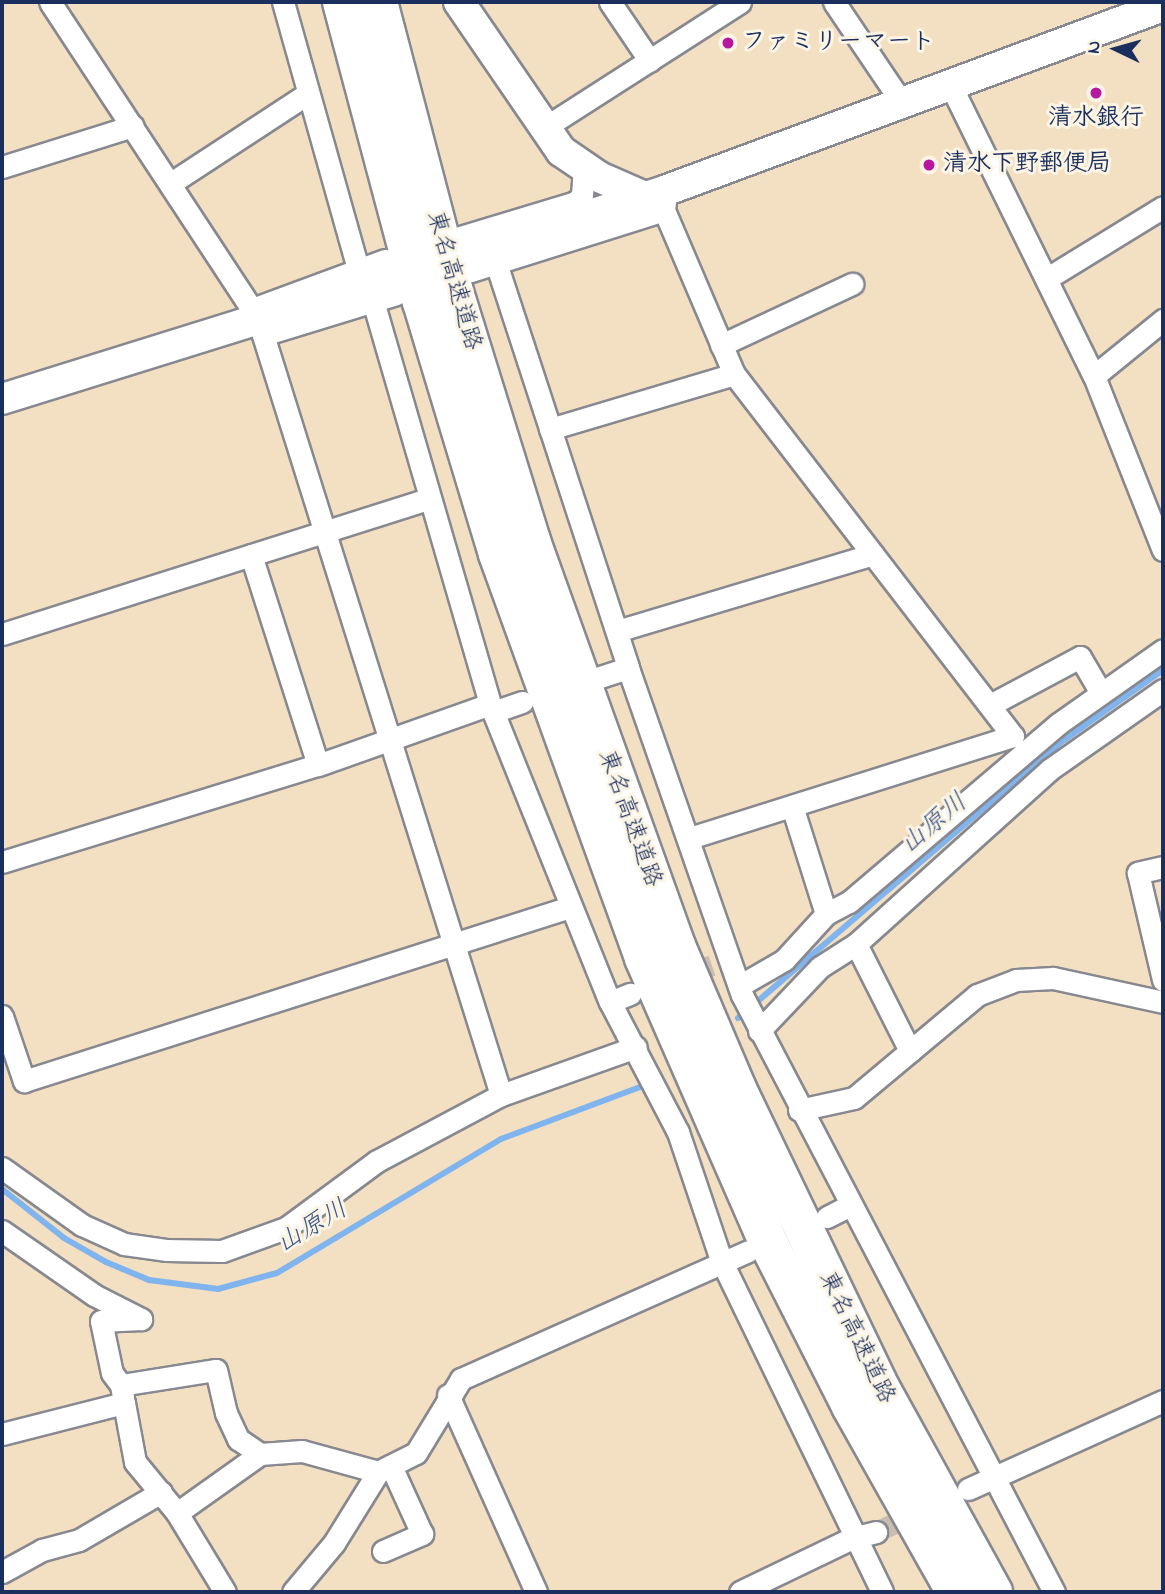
<!DOCTYPE html>
<meta charset="utf-8">
<style>
body{margin:0}
#map{position:relative;width:1165px;height:1594px;overflow:hidden;background:#f3e0c2;font-family:"Indie Flower","Klee One",sans-serif}
div>[style]{position:absolute}
.stream>*{height:6px;margin:-3px;padding:0 3px;transform-origin:3px;border-radius:3px;background:#80b4ee}
.street-tunnel>*{height:21px;margin-top:-10.5px;transform-origin:0;background:repeating-linear-gradient(90deg,#c8bdae 0 21px,transparent 0 31px)}
.roads{filter:drop-shadow(2px 0 #878890) drop-shadow(-2px 0 #878890) drop-shadow(0 2px #878890) drop-shadow(0 -2px #878890)}
.street>*{height:21px;margin:-10.5px;padding:0 10.5px;transform-origin:10.5px;border-radius:10.5px;background:#fff}
.secondary>*{height:30px;margin:-15px;padding:0 15px;transform-origin:15px;border-radius:15px;background:#fff}
.highway>*{height:38px;margin:-19px;padding:0 19px;transform-origin:19px;border-radius:19px;background:#fff}
.dots>*{width:19px;height:19px;translate:-50% -50%;box-sizing:border-box;border:4px solid #fcf5e5;border-radius:50%}
span{translate:-50% -50%;white-space:nowrap;text-align:center;line-height:1.15;-webkit-text-stroke:6px #fcf5e5;paint-order:stroke}
.poi-label{font-size:24px;color:#1b2f5e;font-weight:700}
.left{translate:0 -50%;text-align:left}
.street-label{font-size:24px;color:#1b2f5e}
.water-label{font-size:26px;color:#395789;font-style:italic}
.frame{position:absolute;inset:0;border:4px solid #1b2f5e;pointer-events:none}
.north{position:absolute;left:1081px;top:14px;width:70px;height:70px;-webkit-text-stroke:5px #fcf5e5;paint-order:stroke;rotate:275deg;font-size:19px;font-weight:700;line-height:28px;text-align:center;color:#1b2f5e}
.north::after{content:'';display:block;margin:auto;width:24px;height:32px;background:#1b2f5e;clip-path:polygon(50% 0,100% 100%,50% 72%,0 100%)}
</style>
<div id="map">
<div class="stream">
<i style="left:738px;top:1018px;width:428px;rotate:-40.5deg"></i>
<i style="left:1064px;top:740px;width:121px;rotate:-35.3deg"></i>
<i style="left:2px;top:1189px;width:79px;rotate:38.3deg"></i>
<i style="left:64px;top:1238px;width:48px;rotate:29.7deg"></i>
<i style="left:106px;top:1262px;width:47px;rotate:22.7deg"></i>
<i style="left:149px;top:1280px;width:70px;rotate:7.4deg"></i>
<i style="left:218px;top:1289px;width:61px;rotate:-15.2deg"></i>
<i style="left:277px;top:1273px;width:261px;rotate:-30.9deg"></i>
<i style="left:501px;top:1139px;width:152px;rotate:-20.5deg"></i>
</div>
<div class="street-tunnel">
<i style="left:678px;top:977px;width:36px;rotate:-19deg"></i>
<i style="left:876px;top:1532px;width:47px;rotate:-24.9deg"></i>
</div>
<div class="roads">
<div class="street">
<i style="left:50px;top:2px;width:379px;rotate:56.7deg"></i>
<i style="left:258px;top:319px;width:813px;rotate:72.61deg"></i>
<i style="left:283px;top:2px;width:276px;rotate:74.3deg"></i>
<i style="left:610px;top:2px;width:71px;rotate:55.9deg"></i>
<i style="left:834px;top:2px;width:122px;rotate:56deg"></i>
<i style="left:951px;top:86px;width:323px;rotate:63.8deg"></i>
<i style="left:1094px;top:376px;width:187px;rotate:68.4deg"></i>
<i style="left:544px;top:128px;width:233px;rotate:-32.7deg"></i>
<i style="left:2px;top:167px;width:137px;rotate:-17.4deg"></i>
<i style="left:171px;top:183px;width:163px;rotate:-33.2deg"></i>
<i style="left:667px;top:190px;width:20px;rotate:99deg"></i>
<i style="left:664px;top:210px;width:178px;rotate:66.9deg"></i>
<i style="left:734px;top:374px;width:457px;rotate:52.4deg"></i>
<i style="left:1013px;top:736px;width:340px;rotate:162.5deg"></i>
<i style="left:460px;top:237px;width:121px;rotate:-16.8deg"></i>
<i style="left:576px;top:202px;width:9px;rotate:-49deg"></i>
<i style="left:582px;top:195px;width:26px;rotate:-86deg"></i>
<i style="left:496px;top:263px;width:426px;rotate:71.9deg"></i>
<i style="left:628px;top:668px;width:346px;rotate:70.8deg"></i>
<i style="left:742px;top:995px;width:674px;rotate:62.41deg"></i>
<i style="left:471px;top:271px;width:202px;rotate:-17.5deg"></i>
<i style="left:1046px;top:279px;width:137px;rotate:-31.6deg"></i>
<i style="left:373px;top:301px;width:420px;rotate:73.8deg"></i>
<i style="left:490px;top:704px;width:321px;rotate:68.1deg"></i>
<i style="left:610px;top:1002px;width:147px;rotate:62.4deg"></i>
<i style="left:678px;top:1132px;width:135px;rotate:71.4deg"></i>
<i style="left:721px;top:1260px;width:369px;rotate:64.1deg"></i>
<i style="left:252px;top:309px;width:142px;rotate:-20.2deg"></i>
<i style="left:263px;top:335px;width:139px;rotate:-17.1deg"></i>
<i style="left:721px;top:345px;width:145px;rotate:-25deg"></i>
<i style="left:1094px;top:376px;width:89px;rotate:-39.1deg"></i>
<i style="left:550px;top:429px;width:192px;rotate:-16.6deg"></i>
<i style="left:251px;top:555px;width:220px;rotate:72.3deg"></i>
<i style="left:617px;top:631px;width:267px;rotate:-16.7deg"></i>
<i style="left:2px;top:634px;width:447px;rotate:-17.6deg"></i>
<i style="left:600px;top:677px;width:29px;rotate:-18deg"></i>
<i style="left:990px;top:705px;width:102px;rotate:-28.1deg"></i>
<i style="left:1080px;top:657px;width:42px;rotate:59.7deg"></i>
<i style="left:493px;top:712px;width:31px;rotate:-19deg"></i>
<i style="left:792px;top:806px;width:113px;rotate:72.5deg"></i>
<i style="left:2px;top:862px;width:331px;rotate:-17.1deg"></i>
<i style="left:318px;top:765px;width:182px;rotate:-19.5deg"></i>
<i style="left:1163px;top:867px;width:26px;rotate:167deg"></i>
<i style="left:1138px;top:873px;width:110px;rotate:76.8deg"></i>
<i style="left:856px;top:944px;width:120px;rotate:63.2deg"></i>
<i style="left:739px;top:986px;width:52px;rotate:-30deg"></i>
<i style="left:784px;top:960px;width:62px;rotate:-47.6deg"></i>
<i style="left:826px;top:914px;width:26px;rotate:-28deg"></i>
<i style="left:849px;top:902px;width:275px;rotate:-40.4deg"></i>
<i style="left:1058px;top:724px;width:128px;rotate:-35.2deg"></i>
<i style="left:610px;top:1002px;width:22px;rotate:-22deg"></i>
<i style="left:2px;top:1016px;width:69px;rotate:71.3deg"></i>
<i style="left:24px;top:1081px;width:573px;rotate:-17.68deg"></i>
<i style="left:759px;top:1031px;width:88px;rotate:-46.4deg"></i>
<i style="left:820px;top:967px;width:43px;rotate:-32.6deg"></i>
<i style="left:856px;top:944px;width:260px;rotate:-42deg"></i>
<i style="left:1049px;top:770px;width:139px;rotate:-35.1deg"></i>
<i style="left:799px;top:1110px;width:56px;rotate:-12.3deg"></i>
<i style="left:854px;top:1098px;width:160px;rotate:-39.9deg"></i>
<i style="left:977px;top:995px;width:42px;rotate:-21deg"></i>
<i style="left:1016px;top:980px;width:37px;rotate:-3deg"></i>
<i style="left:1053px;top:978px;width:113px;rotate:12.3deg"></i>
<i style="left:2px;top:1168px;width:98px;rotate:35.5deg"></i>
<i style="left:82px;top:1225px;width:46px;rotate:24.3deg"></i>
<i style="left:124px;top:1244px;width:42px;rotate:8.1deg"></i>
<i style="left:166px;top:1250px;width:56px;rotate:1deg"></i>
<i style="left:222px;top:1251px;width:68px;rotate:-19.8deg"></i>
<i style="left:286px;top:1228px;width:113px;rotate:-36.4deg"></i>
<i style="left:377px;top:1161px;width:140px;rotate:-28deg"></i>
<i style="left:501px;top:1095px;width:143px;rotate:-19.6deg"></i>
<i style="left:827px;top:1217px;width:25px;rotate:-27deg"></i>
<i style="left:2px;top:1231px;width:112px;rotate:34.8deg"></i>
<i style="left:94px;top:1295px;width:53px;rotate:27.1deg"></i>
<i style="left:141px;top:1319px;width:40px;rotate:177.1deg"></i>
<i style="left:101px;top:1321px;width:53px;rotate:78.1deg"></i>
<i style="left:112px;top:1373px;width:15px;rotate:53deg"></i>
<i style="left:448px;top:1395px;width:216px;rotate:65.9deg"></i>
<i style="left:123px;top:1397px;width:12px;rotate:-99deg"></i>
<i style="left:121px;top:1385px;width:96px;rotate:-9deg"></i>
<i style="left:216px;top:1370px;width:44px;rotate:76.9deg"></i>
<i style="left:226px;top:1413px;width:29px;rotate:65deg"></i>
<i style="left:238px;top:1439px;width:27px;rotate:34deg"></i>
<i style="left:2px;top:1434px;width:126px;rotate:-14.3deg"></i>
<i style="left:124px;top:1403px;width:60px;rotate:79.4deg"></i>
<i style="left:135px;top:1462px;width:66px;rotate:50.5deg"></i>
<i style="left:177px;top:1513px;width:92px;rotate:58.7deg"></i>
<i style="left:968px;top:1489px;width:214px;rotate:-24.3deg"></i>
<i style="left:177px;top:1513px;width:102px;rotate:-35.4deg"></i>
<i style="left:260px;top:1454px;width:42px;rotate:-4.1deg"></i>
<i style="left:302px;top:1451px;width:79px;rotate:15.4deg"></i>
<i style="left:378px;top:1472px;width:42px;rotate:-26.6deg"></i>
<i style="left:416px;top:1453px;width:87px;rotate:-58.7deg"></i>
<i style="left:461px;top:1379px;width:314px;rotate:-24deg"></i>
<i style="left:383px;top:1551px;width:43px;rotate:-23.6deg"></i>
<i style="left:422px;top:1534px;width:75px;rotate:-114.5deg"></i>
<i style="left:2px;top:1572px;width:46px;rotate:-28.8deg"></i>
<i style="left:42px;top:1550px;width:38px;rotate:-15deg"></i>
<i style="left:79px;top:1540px;width:95px;rotate:-30.3deg"></i>
<i style="left:293px;top:1592px;width:64px;rotate:-50.1deg"></i>
<i style="left:334px;top:1543px;width:84px;rotate:-58.2deg"></i>
<i style="left:740px;top:1592px;width:124px;rotate:-25.7deg"></i>
<i style="left:852px;top:1538px;width:25px;rotate:-14deg"></i>
</div>
<div class="secondary">
<i style="left:459px;top:2px;width:181px;rotate:55.6deg"></i>
<i style="left:561px;top:151px;width:46px;rotate:34.4deg"></i>
<i style="left:599px;top:177px;width:50px;rotate:23.5deg"></i>
<i style="left:465px;top:255px;width:212px;rotate:-17.8deg"></i>
<i style="left:667px;top:190px;width:529px;rotate:-20.35deg"></i>
<i style="left:2px;top:399px;width:406px;rotate:-17.3deg"></i>
</div>
<div class="highway">
<i style="left:342px;top:2px;width:310px;rotate:75.1deg"></i>
<i style="left:422px;top:302px;width:263px;rotate:73.2deg"></i>
<i style="left:498px;top:554px;width:430px;rotate:70.1deg"></i>
<i style="left:644px;top:958px;width:314px;rotate:66.4deg"></i>
<i style="left:770px;top:1246px;width:179px;rotate:63.1deg"></i>
<i style="left:851px;top:1406px;width:214px;rotate:60.6deg"></i>
<i style="left:378px;top:2px;width:300px;rotate:75.3deg"></i>
<i style="left:454px;top:292px;width:261px;rotate:72.8deg"></i>
<i style="left:531px;top:541px;width:430px;rotate:70.3deg"></i>
<i style="left:676px;top:946px;width:155px;rotate:66.9deg"></i>
<i style="left:737px;top:1089px;width:335px;rotate:64.4deg"></i>
<i style="left:882px;top:1391px;width:230px;rotate:61.1deg"></i>
</div>
</div>
<div class="dots">
<i style="left:728px;top:43px;background:#b5179e"></i>
<i style="left:1096px;top:93px;background:#b5179e"></i>
<i style="left:929px;top:165px;background:#b5179e"></i>
</div>
<div class="poi-label">
<span class="left" style="left:742px;top:43px">ファミリーマート</span>
<span style="left:1096px;top:119px">清水銀行</span>
<span class="left" style="left:943px;top:165px">清水下野郵便局</span>
</div>
<div class="street-label">
<span style="left:453px;top:281px;rotate:74deg">東名高速道路</span>
<span style="left:629px;top:819px;rotate:70deg">東名高速道路</span>
<span style="left:856px;top:1338px;rotate:64deg">東名高速道路</span>
</div>
<div class="water-label">
<span style="left:935px;top:825px;rotate:-40deg">山原川</span>
<span style="left:313px;top:1228px;rotate:-31deg">山原川</span>
</div>
<div class="frame"></div>
<div class="north">N</div>
</div>
